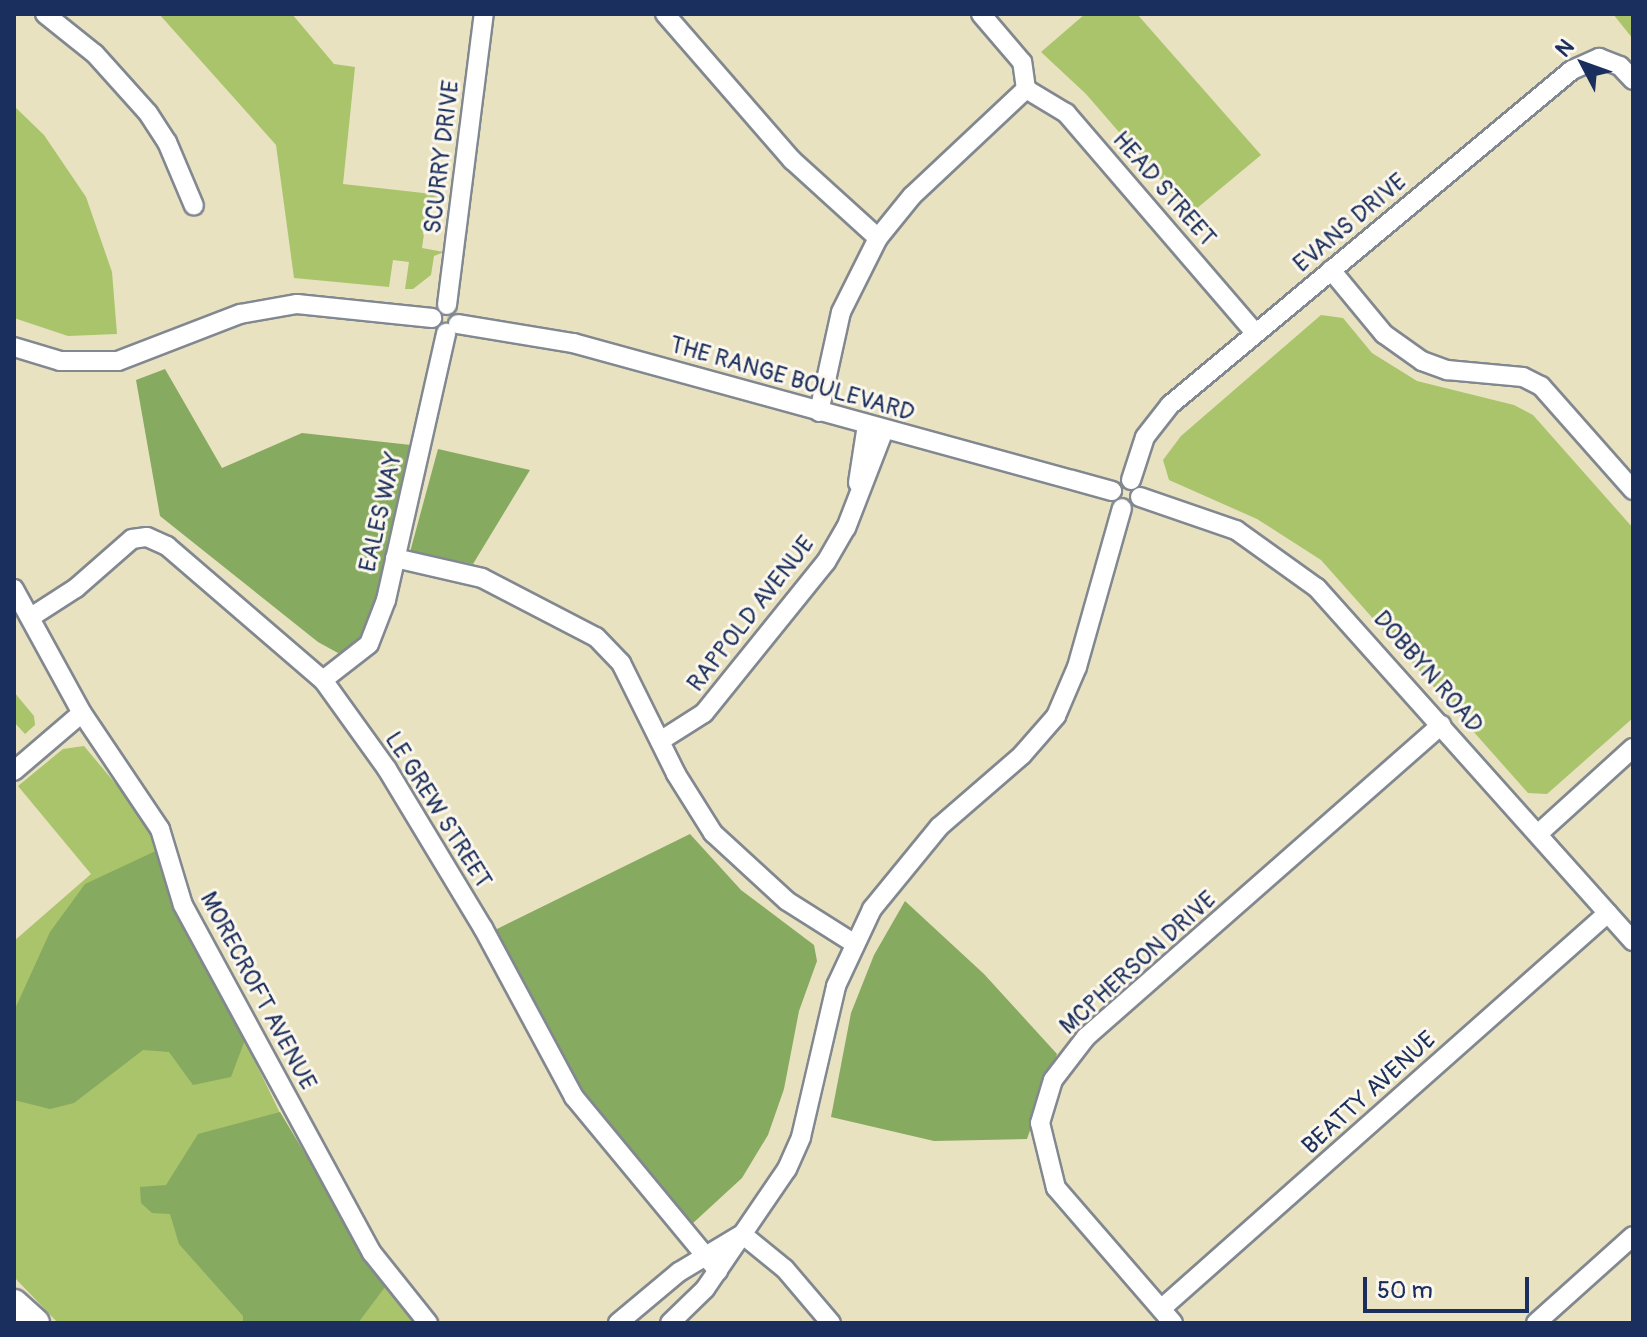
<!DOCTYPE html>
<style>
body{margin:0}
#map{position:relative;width:1647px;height:1337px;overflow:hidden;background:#e8e2c1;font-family:Pangolin,sans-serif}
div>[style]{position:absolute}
.green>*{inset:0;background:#a9c46b}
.forest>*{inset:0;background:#86aa5f}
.roads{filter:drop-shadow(2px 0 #828890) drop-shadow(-2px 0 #828890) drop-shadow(0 2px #828890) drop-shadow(0 -2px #828890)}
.street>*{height:18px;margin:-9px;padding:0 9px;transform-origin:9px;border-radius:9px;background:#fff}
.primary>*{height:28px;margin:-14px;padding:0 14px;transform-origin:14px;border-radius:14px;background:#fff}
span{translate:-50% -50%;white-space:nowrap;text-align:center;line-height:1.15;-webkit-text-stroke:6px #fbf7ec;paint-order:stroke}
.street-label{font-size:24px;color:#1b2f5e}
.frame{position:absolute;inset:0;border:16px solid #1b2f5e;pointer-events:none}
.north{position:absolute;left:1543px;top:24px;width:80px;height:80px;-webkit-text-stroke:6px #fbf7ec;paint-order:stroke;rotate:311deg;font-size:22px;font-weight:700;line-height:32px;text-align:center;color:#1b2f5e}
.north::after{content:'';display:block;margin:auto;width:28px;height:36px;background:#1b2f5e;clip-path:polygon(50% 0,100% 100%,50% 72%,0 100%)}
.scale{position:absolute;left:1363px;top:1277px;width:166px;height:36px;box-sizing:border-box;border:4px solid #1b2f5e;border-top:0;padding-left:10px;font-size:24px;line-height:28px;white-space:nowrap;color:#1b2f5e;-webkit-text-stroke:6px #fbf7ec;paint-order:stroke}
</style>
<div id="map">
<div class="green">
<i style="clip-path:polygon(159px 14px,292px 14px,334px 64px,355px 67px,343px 184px,450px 196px,429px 198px,422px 248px,444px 252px,434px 256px,431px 275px,413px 289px,405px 289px,409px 262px,393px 260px,389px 287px,294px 278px,276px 145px)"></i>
<i style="clip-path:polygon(1085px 14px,1137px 14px,1261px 155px,1190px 214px,1086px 94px,1041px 52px)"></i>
<i style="clip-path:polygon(1613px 14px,1633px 14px,1633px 39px)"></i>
<i style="clip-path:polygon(14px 106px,44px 135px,86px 197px,112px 272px,117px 334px,68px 336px,14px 318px)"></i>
<i style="clip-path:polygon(1321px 315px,1343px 318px,1372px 353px,1417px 381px,1514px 405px,1533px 415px,1633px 528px,1633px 718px,1547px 794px,1528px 793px,1321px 560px,1257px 519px,1169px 480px,1163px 460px,1181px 436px)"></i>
<i style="clip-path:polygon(14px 692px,34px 716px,35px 725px,25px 734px,14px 722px)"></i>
<i style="clip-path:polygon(84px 746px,130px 801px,160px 849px,205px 958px,294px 1142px,385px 1287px,417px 1323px,58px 1323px,14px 1277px,14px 941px,91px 874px,18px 786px,63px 749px)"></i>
</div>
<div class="forest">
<i style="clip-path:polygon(165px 369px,222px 468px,302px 433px,411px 445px,371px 624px,357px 644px,338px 653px,318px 642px,160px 516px,136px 380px)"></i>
<i style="clip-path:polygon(438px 449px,530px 470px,473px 564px,410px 552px)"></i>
<i style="clip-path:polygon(690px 834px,741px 890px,814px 945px,817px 961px,799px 1011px,784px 1089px,768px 1135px,742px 1178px,692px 1224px,578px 1087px,495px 930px)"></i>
<i style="clip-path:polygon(160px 849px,245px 1040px,231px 1077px,193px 1085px,169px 1052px,143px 1050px,74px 1103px,50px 1109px,14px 1100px,14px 1011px,50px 932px,85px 884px)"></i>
<i style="clip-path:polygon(905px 901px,984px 974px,1057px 1054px,1027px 1139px,934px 1141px,831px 1117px,851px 1013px,874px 955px)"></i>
<i style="clip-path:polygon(280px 1112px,385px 1287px,358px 1323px,243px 1323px,243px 1316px,179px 1244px,170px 1214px,152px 1213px,141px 1203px,140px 1187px,166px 1185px,198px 1134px)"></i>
</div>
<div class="roads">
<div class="street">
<i style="left:45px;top:14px;width:64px;rotate:38.7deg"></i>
<i style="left:95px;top:54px;width:79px;rotate:48.1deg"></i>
<i style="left:148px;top:113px;width:35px;rotate:57deg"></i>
<i style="left:167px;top:142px;width:69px;rotate:67.1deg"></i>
<i style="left:665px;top:14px;width:194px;rotate:49deg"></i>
<i style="left:792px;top:160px;width:116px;rotate:42.2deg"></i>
<i style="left:1026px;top:89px;width:47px;rotate:31deg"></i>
<i style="left:1066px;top:113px;width:290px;rotate:49.3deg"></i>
<i style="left:1331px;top:270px;width:83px;rotate:50.4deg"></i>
<i style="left:1384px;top:334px;width:47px;rotate:35.4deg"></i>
<i style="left:1422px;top:361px;width:27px;rotate:20deg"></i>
<i style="left:1447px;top:370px;width:76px;rotate:5.3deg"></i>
<i style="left:1523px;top:377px;width:20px;rotate:27deg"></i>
<i style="left:1541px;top:386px;width:139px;rotate:48.5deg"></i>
<i style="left:447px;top:305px;width:293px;rotate:-82.8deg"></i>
<i style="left:458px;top:324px;width:117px;rotate:9.4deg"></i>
<i style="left:573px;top:343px;width:559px;rotate:15.35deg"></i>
<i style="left:14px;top:347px;width:48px;rotate:16.9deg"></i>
<i style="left:60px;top:361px;width:58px"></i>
<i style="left:118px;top:361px;width:131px;rotate:-21.1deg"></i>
<i style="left:240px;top:314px;width:58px;rotate:-10deg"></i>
<i style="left:297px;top:304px;width:136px;rotate:5.9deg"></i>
<i style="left:819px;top:412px;width:102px;rotate:-77.6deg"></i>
<i style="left:841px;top:312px;width:83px;rotate:-63.4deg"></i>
<i style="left:878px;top:238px;width:54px;rotate:-51deg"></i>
<i style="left:912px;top:196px;width:156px;rotate:-43.2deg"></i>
<i style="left:1026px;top:89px;width:27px;rotate:-98deg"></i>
<i style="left:1022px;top:62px;width:63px;rotate:-130.5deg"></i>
<i style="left:1131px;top:480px;width:45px;rotate:-72deg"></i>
<i style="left:1145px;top:437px;width:41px;rotate:-52deg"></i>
<i style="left:1170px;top:405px;width:523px;rotate:-39.81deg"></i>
<i style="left:1572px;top:70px;width:30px;rotate:-24deg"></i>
<i style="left:1599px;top:58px;width:22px;rotate:21deg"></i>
<i style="left:1620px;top:66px;width:19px;rotate:47deg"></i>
<i style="left:858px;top:483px;width:59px;rotate:-81.2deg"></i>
<i style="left:1140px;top:497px;width:102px;rotate:19deg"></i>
<i style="left:1236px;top:530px;width:100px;rotate:35.6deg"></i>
<i style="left:1317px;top:588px;width:474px;rotate:48.2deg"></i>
<i style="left:395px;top:558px;width:89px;rotate:12.9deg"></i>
<i style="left:482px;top:578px;width:128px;rotate:27.4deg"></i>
<i style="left:596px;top:637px;width:36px;rotate:46deg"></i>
<i style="left:621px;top:663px;width:124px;rotate:63.6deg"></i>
<i style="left:676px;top:774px;width:70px;rotate:57.9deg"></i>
<i style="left:713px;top:833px;width:100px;rotate:42.6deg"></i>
<i style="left:787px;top:901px;width:80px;rotate:32.3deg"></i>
<i style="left:14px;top:589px;width:141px;rotate:61.3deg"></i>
<i style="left:82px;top:713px;width:140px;rotate:56.1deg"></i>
<i style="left:160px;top:829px;width:79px;rotate:73.2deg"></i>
<i style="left:183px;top:905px;width:396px;rotate:61.5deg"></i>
<i style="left:372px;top:1253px;width:90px;rotate:51.3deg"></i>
<i style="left:31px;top:617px;width:54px;rotate:-32.8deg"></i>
<i style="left:76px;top:588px;width:74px;rotate:-41.2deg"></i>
<i style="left:132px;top:539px;width:15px;rotate:-8deg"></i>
<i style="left:147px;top:537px;width:22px;rotate:24deg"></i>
<i style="left:167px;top:546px;width:206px;rotate:40.7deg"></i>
<i style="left:323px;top:680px;width:110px;rotate:54.3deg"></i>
<i style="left:387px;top:769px;width:186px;rotate:58.9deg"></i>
<i style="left:483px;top:928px;width:192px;rotate:61.7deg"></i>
<i style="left:574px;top:1097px;width:226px;rotate:50.4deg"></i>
<i style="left:323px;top:680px;width:58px;rotate:-38deg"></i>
<i style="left:369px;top:644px;width:47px;rotate:-68.9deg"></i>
<i style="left:386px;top:600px;width:274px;rotate:-77.3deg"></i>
<i style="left:660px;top:741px;width:52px;rotate:-32.5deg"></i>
<i style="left:704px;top:713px;width:194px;rotate:-51.1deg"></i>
<i style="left:826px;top:562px;width:39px;rotate:-60deg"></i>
<i style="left:846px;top:528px;width:105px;rotate:-68.8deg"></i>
<i style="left:14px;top:771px;width:89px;rotate:-40.5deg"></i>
<i style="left:1538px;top:834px;width:128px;rotate:-42.2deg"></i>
<i style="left:742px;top:1234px;width:55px;rotate:39.1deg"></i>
<i style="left:785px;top:1269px;width:71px;rotate:49.6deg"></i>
<i style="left:1161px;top:1309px;width:597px;rotate:-41.54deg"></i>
<i style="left:618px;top:1323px;width:80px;rotate:-39.9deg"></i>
<i style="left:679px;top:1272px;width:70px;rotate:-31deg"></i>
<i style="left:670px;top:1323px;width:49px;rotate:-44.2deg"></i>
<i style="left:705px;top:1289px;width:145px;rotate:-55.7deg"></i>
<i style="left:787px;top:1169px;width:35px;rotate:-66deg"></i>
<i style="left:801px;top:1137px;width:155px;rotate:-76.9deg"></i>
<i style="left:836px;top:986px;width:85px;rotate:-64.9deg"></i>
<i style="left:872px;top:909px;width:106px;rotate:-50.7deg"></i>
<i style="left:939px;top:827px;width:110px;rotate:-40.9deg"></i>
<i style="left:1022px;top:755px;width:52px;rotate:-48.9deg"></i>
<i style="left:1056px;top:716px;width:53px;rotate:-66.8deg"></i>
<i style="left:1077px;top:667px;width:165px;rotate:-74.2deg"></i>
<i style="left:1173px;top:1323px;width:179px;rotate:-130.9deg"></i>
<i style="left:1056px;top:1188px;width:67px;rotate:-103.8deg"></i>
<i style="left:1040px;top:1123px;width:45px;rotate:-73.2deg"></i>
<i style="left:1053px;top:1080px;width:54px;rotate:-52.5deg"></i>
<i style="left:1086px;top:1037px;width:473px;rotate:-41.3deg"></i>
<i style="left:1536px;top:1323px;width:130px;rotate:-41.9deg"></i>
</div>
<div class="primary">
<i style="left:14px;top:1304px;width:28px;rotate:42deg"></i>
</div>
</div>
<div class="street-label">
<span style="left:442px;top:157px;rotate:-83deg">SCURRY DRIVE</span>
<span style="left:1164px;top:189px;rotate:49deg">HEAD STREET</span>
<span style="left:1350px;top:223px;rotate:-40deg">EVANS DRIVE</span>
<span style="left:792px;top:379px;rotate:16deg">THE RANGE BOULEVARD</span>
<span style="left:381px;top:512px;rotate:-77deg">EALES WAY</span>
<span style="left:751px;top:614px;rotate:-52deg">RAPPOLD AVENUE</span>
<span style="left:1428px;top:672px;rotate:49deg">DOBBYN ROAD</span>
<span style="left:438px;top:810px;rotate:58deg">LE GREW STREET</span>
<span style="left:1138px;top:963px;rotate:-42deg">MCPHERSON DRIVE</span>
<span style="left:258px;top:991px;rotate:62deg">MORECROFT AVENUE</span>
<span style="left:1369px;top:1093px;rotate:-42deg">BEATTY AVENUE</span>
</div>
<div class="frame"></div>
<div class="north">N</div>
<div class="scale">50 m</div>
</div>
